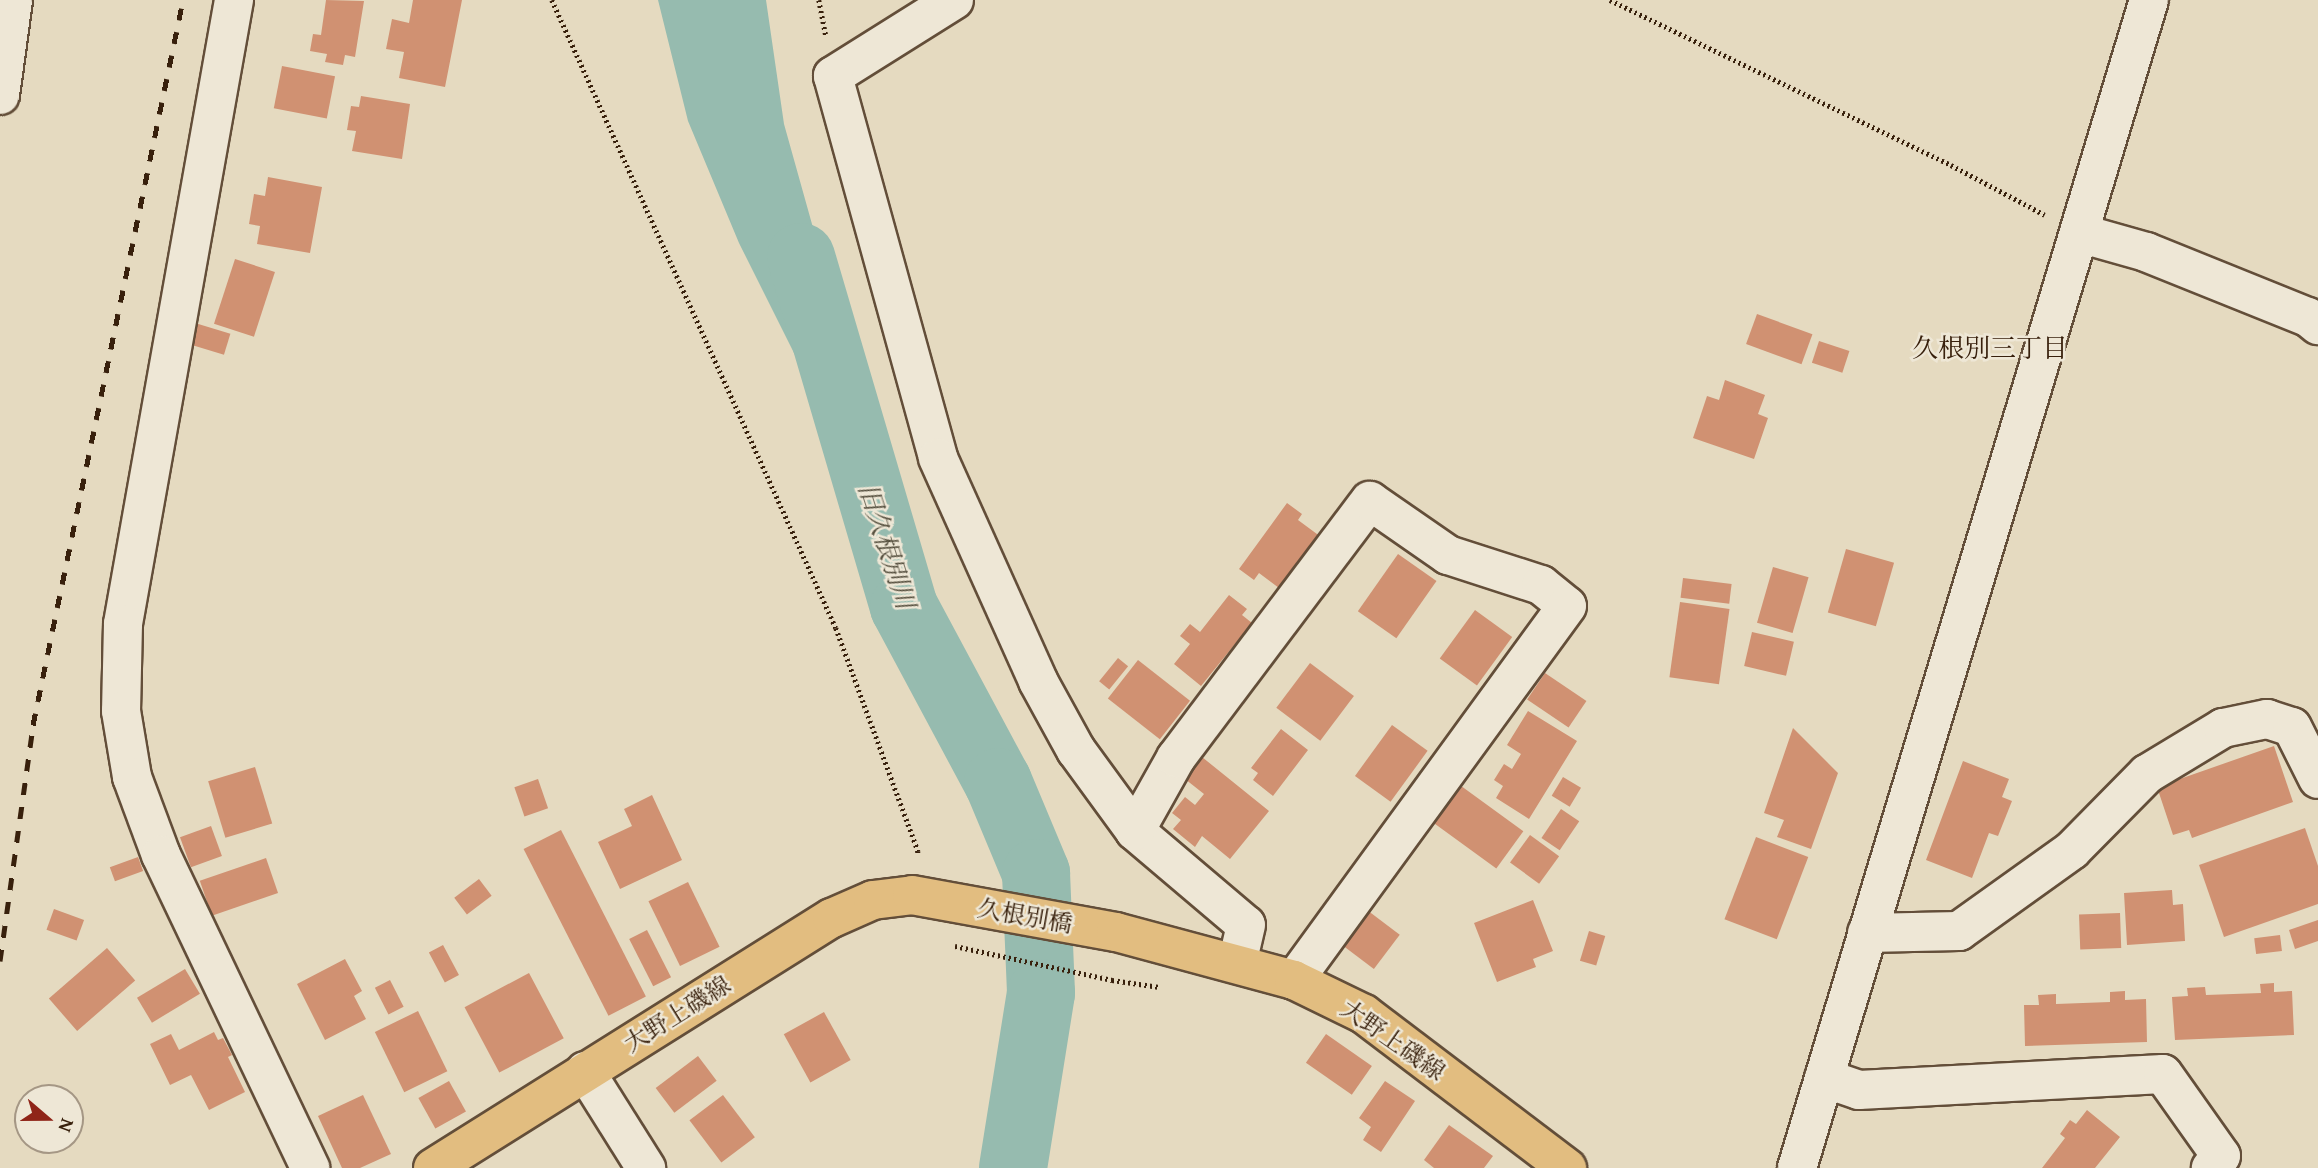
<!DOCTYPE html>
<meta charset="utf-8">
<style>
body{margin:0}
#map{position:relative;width:2318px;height:1168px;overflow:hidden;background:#e5dac0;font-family:"Gentium Book Plus","Noto Serif JP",serif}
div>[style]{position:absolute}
.water>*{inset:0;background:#96bbaf}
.river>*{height:68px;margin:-34px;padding:0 34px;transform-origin:34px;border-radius:34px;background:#96bbaf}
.building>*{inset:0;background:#d09172;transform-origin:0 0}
.path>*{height:4.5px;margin-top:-2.25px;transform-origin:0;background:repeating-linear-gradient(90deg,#38200c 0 2px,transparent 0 5.5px)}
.roads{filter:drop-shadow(2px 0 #634e39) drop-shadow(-2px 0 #634e39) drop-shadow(0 2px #634e39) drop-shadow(0 -2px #634e39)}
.minor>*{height:38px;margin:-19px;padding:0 19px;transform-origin:19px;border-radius:19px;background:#eee7d6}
.major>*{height:38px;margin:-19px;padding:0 19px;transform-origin:19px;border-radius:19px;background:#e2bd80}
.rail>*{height:5px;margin-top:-2.5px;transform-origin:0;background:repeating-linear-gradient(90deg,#38200c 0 12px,transparent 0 24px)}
span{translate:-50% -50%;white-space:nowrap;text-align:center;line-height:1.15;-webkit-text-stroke:5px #eee7d6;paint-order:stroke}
.street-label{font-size:24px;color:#38200c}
.neighbourhood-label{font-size:26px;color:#38200c}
.water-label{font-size:26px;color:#544e3d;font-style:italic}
.north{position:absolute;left:14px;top:1084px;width:70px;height:70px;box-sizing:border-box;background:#eee7d6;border:2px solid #a59785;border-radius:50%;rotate:110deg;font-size:19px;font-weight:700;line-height:28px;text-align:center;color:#38200c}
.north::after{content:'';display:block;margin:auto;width:24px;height:32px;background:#8f2418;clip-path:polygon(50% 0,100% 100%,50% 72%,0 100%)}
</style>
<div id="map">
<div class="water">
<i style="clip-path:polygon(658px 0,766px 0,784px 124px,845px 342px,795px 355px,739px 243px,688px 121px)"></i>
</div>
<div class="river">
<i style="left:801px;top:257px;width:365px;rotate:73.6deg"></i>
<i style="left:904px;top:607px;width:199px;rotate:61.8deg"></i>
<i style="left:998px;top:782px;width:99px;rotate:67.3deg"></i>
<i style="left:1036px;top:873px;width:120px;rotate:87.6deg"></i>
<i style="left:1041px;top:993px;width:177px;rotate:99.1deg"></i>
</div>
<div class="building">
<i style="clip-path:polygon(326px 0,364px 1px,355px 57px,345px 55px,343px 65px,325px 62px,327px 54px,310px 51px,313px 34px,321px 35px)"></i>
<i style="clip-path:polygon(413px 0,462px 0,445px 87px,399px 78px,404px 52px,386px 49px,392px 19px,409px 23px)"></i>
<i style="left:282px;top:66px;width:54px;height:43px;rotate:11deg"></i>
<i style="clip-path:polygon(361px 96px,410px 104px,402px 159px,352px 151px,356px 131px,347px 130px,351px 106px,359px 107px)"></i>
<i style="clip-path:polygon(268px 177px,322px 187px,310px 253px,257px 244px,260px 226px,249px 224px,254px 194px,265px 196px)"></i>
<i style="left:235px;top:259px;width:42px;height:68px;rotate:18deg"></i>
<i style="left:1757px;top:314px;width:59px;height:32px;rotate:20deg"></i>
<i style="left:195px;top:323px;width:37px;height:22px;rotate:17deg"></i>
<i style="left:1819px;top:341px;width:32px;height:23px;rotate:18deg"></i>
<i style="clip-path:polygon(1725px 380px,1765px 395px,1758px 414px,1768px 418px,1754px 459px,1693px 438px,1707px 396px,1719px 400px)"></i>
<i style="clip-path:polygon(1287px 503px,1302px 514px,1298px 520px,1321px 537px,1283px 591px,1259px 573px,1254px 580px,1239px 569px)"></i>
<i style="left:1846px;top:549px;width:50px;height:66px;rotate:16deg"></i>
<i style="left:1398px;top:554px;width:47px;height:70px;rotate:35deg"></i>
<i style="left:1773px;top:567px;width:37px;height:58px;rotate:16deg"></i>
<i style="left:1683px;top:578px;width:49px;height:20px;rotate:7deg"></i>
<i style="clip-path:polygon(1229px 595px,1247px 609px,1242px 615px,1252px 623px,1201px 686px,1174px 664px,1190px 644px,1180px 636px,1190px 624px,1200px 632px)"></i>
<i style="left:1680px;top:602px;width:50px;height:76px;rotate:8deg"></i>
<i style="left:1475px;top:610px;width:46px;height:60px;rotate:36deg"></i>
<i style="left:1752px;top:632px;width:43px;height:35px;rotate:13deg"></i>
<i style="left:1118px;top:658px;width:13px;height:30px;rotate:39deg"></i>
<i style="left:1138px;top:660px;width:66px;height:49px;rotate:38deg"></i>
<i style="left:1310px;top:663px;width:55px;height:56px;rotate:37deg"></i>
<i style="left:1545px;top:673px;width:50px;height:32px;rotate:34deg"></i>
<i style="clip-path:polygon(1528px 711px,1577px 741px,1529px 819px,1496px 798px,1503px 786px,1494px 780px,1504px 764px,1512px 769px,1521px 754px,1507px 745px)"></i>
<i style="left:1392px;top:725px;width:44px;height:63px;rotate:36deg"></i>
<i style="clip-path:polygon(1793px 728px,1838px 773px,1811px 849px,1777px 837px,1784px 820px,1764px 813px)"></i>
<i style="clip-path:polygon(1281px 729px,1308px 750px,1273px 796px,1253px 780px,1258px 773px,1251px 768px)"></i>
<i style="clip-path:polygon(2274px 746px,2293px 802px,2192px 838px,2189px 830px,2173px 835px,2157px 787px)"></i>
<i style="clip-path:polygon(1202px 757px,1269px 811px,1230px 859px,1202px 836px,1195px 847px,1173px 829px,1181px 820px,1172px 813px,1185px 797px,1195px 805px,1204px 794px,1185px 779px)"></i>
<i style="clip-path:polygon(1963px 761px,2009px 779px,2002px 797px,2012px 801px,1998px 836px,1989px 833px,1972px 878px,1926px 860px)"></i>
<i style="left:255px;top:767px;width:59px;height:49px;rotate:73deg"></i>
<i style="left:1563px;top:777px;width:21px;height:22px;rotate:31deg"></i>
<i style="left:538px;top:779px;width:31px;height:25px;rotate:71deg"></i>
<i style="left:1457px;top:783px;width:82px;height:46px;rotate:36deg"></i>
<i style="clip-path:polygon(652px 795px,682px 860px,620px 889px,598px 842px,632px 826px,624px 809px)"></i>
<i style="left:1561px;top:809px;width:22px;height:35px;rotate:34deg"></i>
<i style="left:211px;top:826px;width:32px;height:33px;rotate:70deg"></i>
<i style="clip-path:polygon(2305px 828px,2318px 866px,2318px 904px,2224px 937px,2199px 865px)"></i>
<i style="left:561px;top:830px;width:187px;height:42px;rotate:63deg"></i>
<i style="left:1530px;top:835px;width:36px;height:34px;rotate:36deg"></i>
<i style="left:1756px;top:837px;width:56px;height:88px;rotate:21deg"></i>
<i style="left:138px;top:857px;width:15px;height:30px;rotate:70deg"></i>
<i style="left:266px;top:858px;width:37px;height:70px;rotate:71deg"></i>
<i style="left:479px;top:879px;width:21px;height:31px;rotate:53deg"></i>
<i style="left:688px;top:882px;width:72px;height:44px;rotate:64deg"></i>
<i style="clip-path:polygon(2172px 890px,2173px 905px,2183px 904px,2185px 941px,2127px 945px,2124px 893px)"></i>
<i style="clip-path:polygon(1533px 900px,1553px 951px,1533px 959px,1536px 967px,1497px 982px,1474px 923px)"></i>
<i style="left:54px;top:909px;width:32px;height:22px;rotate:20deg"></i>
<i style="left:1367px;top:910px;width:41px;height:43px;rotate:37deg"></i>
<i style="left:2120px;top:913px;width:35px;height:41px;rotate:88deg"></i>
<i style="clip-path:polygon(2318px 920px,2318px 941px,2295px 949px,2289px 930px)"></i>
<i style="left:647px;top:930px;width:53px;height:20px;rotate:63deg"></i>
<i style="left:1589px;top:931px;width:17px;height:31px;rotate:17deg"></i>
<i style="left:2280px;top:935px;width:16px;height:26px;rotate:83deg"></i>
<i style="left:443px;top:945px;width:34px;height:16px;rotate:62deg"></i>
<i style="left:107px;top:948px;width:43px;height:77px;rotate:49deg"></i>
<i style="clip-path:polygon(345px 959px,362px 991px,354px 996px,366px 1019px,325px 1040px,297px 984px)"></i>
<i style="left:185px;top:969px;width:29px;height:56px;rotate:59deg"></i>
<i style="left:529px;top:973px;width:74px;height:73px;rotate:62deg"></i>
<i style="left:390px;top:980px;width:30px;height:17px;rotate:63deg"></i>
<i style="clip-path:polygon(2274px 983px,2274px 992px,2292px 991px,2294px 1035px,2175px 1040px,2172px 997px,2188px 996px,2187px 988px,2205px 987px,2206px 995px,2261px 993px,2260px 984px)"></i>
<i style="clip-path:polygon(2125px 991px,2125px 1000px,2146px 999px,2147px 1042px,2025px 1046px,2024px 1005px,2039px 1005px,2038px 995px,2056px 994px,2056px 1004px,2110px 1002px,2110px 992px)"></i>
<i style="left:418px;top:1011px;width:67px;height:48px;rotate:64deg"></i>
<i style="left:824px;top:1012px;width:55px;height:46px;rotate:61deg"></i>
<i style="clip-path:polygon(214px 1032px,218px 1040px,223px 1038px,232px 1055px,228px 1057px,245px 1092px,209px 1110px,191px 1075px,170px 1085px,150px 1044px,171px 1034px,179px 1050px)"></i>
<i style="left:1326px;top:1034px;width:56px;height:35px;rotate:35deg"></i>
<i style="left:698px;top:1056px;width:31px;height:53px;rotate:53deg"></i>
<i style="left:449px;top:1081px;width:35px;height:35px;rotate:61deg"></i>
<i style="clip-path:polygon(1385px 1081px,1415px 1101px,1381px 1152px,1363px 1140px,1371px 1127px,1359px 1118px)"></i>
<i style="clip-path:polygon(363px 1095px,391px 1154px,360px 1168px,342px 1168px,318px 1116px)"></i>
<i style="left:723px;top:1095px;width:53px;height:42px;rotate:53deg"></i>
<i style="clip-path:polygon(2087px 1110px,2120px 1137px,2095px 1168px,2042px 1168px,2065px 1138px,2060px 1134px,2070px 1120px,2076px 1124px)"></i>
<i style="clip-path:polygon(1449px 1125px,1493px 1156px,1484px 1168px,1434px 1168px,1424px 1160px)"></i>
</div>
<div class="path">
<i style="left:552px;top:0;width:689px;rotate:65.67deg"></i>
<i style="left:836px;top:628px;width:238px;rotate:69.8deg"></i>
<i style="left:918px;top:851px;width:5px;rotate:90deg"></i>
<i style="left:819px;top:0;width:38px;rotate:79deg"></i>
<i style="left:1610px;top:0;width:379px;rotate:25.8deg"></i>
<i style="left:1951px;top:165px;width:106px;rotate:28deg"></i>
<i style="left:955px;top:946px;width:161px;rotate:12.2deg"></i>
<i style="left:1112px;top:980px;width:48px;rotate:8.5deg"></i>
</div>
<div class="roads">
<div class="minor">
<i style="left:234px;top:0;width:634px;rotate:100.09deg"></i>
<i style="left:123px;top:624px;width:87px;rotate:91.3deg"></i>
<i style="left:121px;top:711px;width:67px;rotate:80.5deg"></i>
<i style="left:132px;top:777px;width:83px;rotate:69.6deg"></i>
<i style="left:161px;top:855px;width:347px;rotate:64.5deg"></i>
<i style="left:954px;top:0;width:143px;rotate:147.9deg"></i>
<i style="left:833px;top:76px;width:396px;rotate:74.6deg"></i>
<i style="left:938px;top:458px;width:244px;rotate:65.8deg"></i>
<i style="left:1038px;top:681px;width:79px;rotate:61.2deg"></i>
<i style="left:1076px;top:750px;width:100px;rotate:53.9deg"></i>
<i style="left:1135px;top:831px;width:145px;rotate:40.3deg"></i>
<i style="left:1246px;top:925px;width:39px;rotate:103deg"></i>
<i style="left:0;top:95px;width:96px;rotate:-82.2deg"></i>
<i style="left:2079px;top:233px;width:70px;rotate:15.8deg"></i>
<i style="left:2146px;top:252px;width:175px;rotate:21.9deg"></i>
<i style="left:2308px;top:317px;width:13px;rotate:39deg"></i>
<i style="left:1135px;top:831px;width:84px;rotate:-60.7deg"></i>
<i style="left:1176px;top:758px;width:322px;rotate:-53deg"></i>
<i style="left:1370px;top:501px;width:95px;rotate:34.7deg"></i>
<i style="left:1448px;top:555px;width:98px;rotate:17.9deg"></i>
<i style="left:1541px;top:585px;width:33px;rotate:39deg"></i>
<i style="left:1567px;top:606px;width:463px;rotate:126.1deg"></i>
<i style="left:1867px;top:933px;width:92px;rotate:-1.2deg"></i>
<i style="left:1959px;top:931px;width:139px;rotate:-35.6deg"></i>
<i style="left:2072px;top:850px;width:107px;rotate:-45.4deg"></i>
<i style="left:2147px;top:774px;width:89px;rotate:-31.2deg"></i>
<i style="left:2223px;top:728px;width:45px;rotate:-11.6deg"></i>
<i style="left:2267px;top:719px;width:26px;rotate:18deg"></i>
<i style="left:2292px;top:727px;width:58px;rotate:63.4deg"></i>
<i style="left:585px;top:1071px;width:115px;rotate:57.8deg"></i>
<i style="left:1824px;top:1078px;width:37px;rotate:19deg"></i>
<i style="left:1859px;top:1090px;width:304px;rotate:-3deg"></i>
<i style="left:2163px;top:1074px;width:100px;rotate:54.7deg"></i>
<i style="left:2221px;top:1156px;width:16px;rotate:130deg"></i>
<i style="left:1797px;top:1168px;width:1220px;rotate:-73.23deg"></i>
</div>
<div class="major">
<i style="left:433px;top:1168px;width:471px;rotate:-32.1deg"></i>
<i style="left:832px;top:918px;width:45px;rotate:-23.7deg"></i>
<i style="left:873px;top:900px;width:39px;rotate:-7deg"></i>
<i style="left:912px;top:895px;width:207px;rotate:10.3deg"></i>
<i style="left:1116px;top:932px;width:184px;rotate:15.1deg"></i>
<i style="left:1294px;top:980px;width:78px;rotate:25.9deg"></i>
<i style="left:1364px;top:1014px;width:255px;rotate:37.2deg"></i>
</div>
</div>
<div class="rail">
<i style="left:0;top:961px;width:238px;rotate:-82deg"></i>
<i style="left:33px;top:725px;width:740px;rotate:-78.31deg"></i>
</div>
<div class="street-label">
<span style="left:1025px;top:916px;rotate:10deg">久根別橋</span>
<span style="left:677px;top:1014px;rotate:-32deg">大野上磯線</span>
<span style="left:1393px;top:1040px;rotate:35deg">大野上磯線</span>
</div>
<div class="neighbourhood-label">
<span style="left:1990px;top:348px">久根別三丁目</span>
</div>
<div class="water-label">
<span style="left:887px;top:546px;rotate:72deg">旧久根別川</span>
</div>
<div class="north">N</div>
</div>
